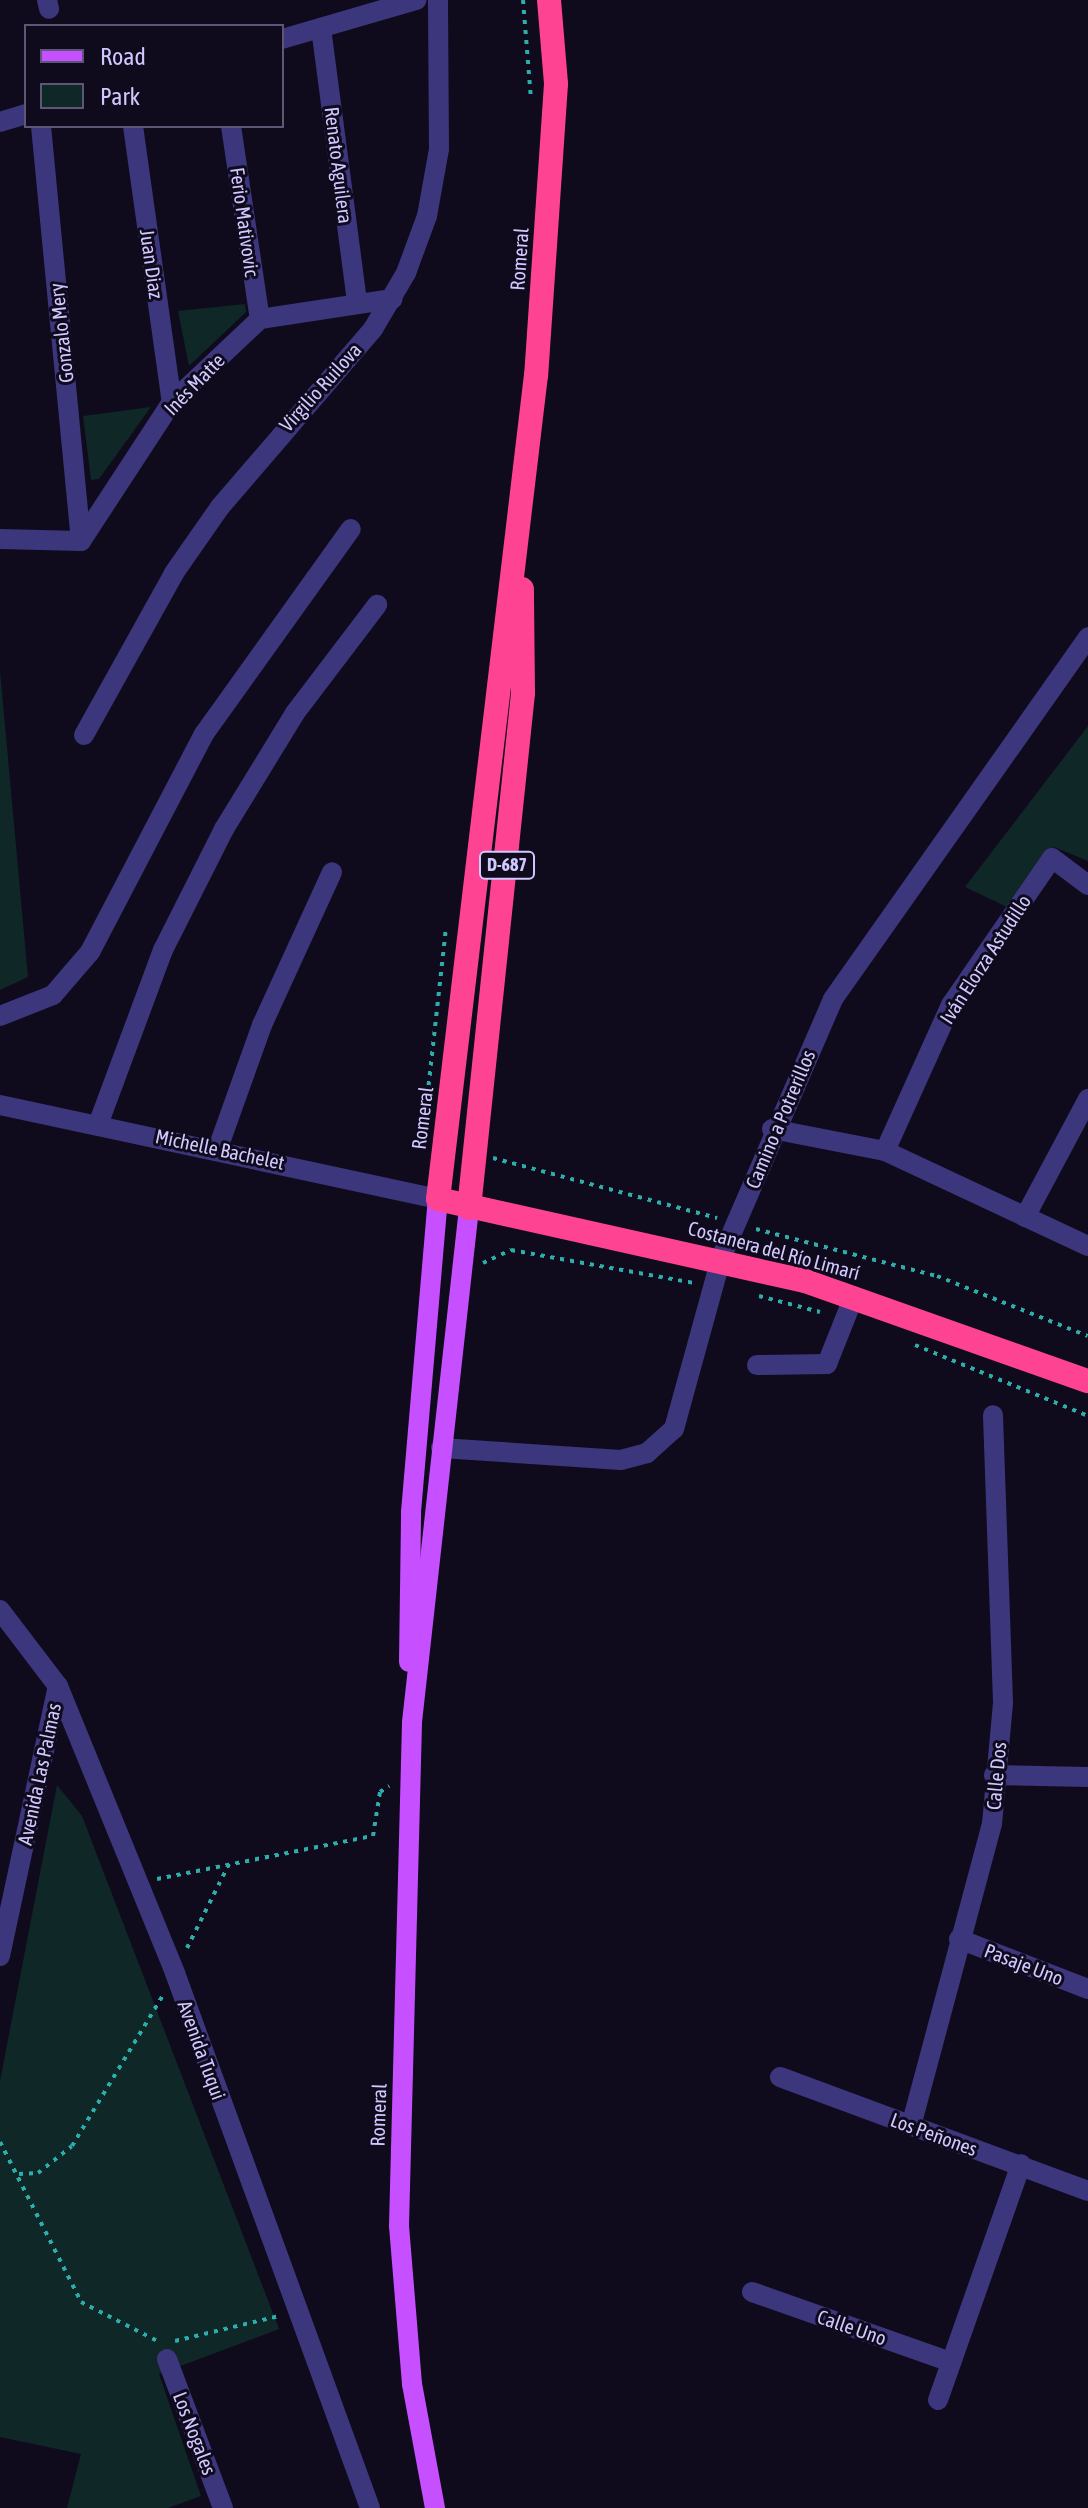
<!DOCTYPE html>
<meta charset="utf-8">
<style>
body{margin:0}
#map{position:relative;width:1088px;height:2508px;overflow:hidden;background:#0f0b1d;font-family:"Asap Condensed",sans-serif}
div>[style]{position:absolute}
.green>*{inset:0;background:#0f2727}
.path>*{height:4px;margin-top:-2px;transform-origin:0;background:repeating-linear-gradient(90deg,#2daead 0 4px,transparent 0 10px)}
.minor>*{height:20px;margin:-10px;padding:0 10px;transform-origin:10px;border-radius:10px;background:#3c367c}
.major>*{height:20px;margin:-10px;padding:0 10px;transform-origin:10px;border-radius:10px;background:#c64fff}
.highway>*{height:24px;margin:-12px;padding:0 12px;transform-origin:12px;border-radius:12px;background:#ff4393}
span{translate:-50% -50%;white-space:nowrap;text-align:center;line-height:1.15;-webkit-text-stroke:6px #0f0b1d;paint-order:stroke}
.shield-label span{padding:2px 6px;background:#0f0b1d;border:2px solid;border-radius:6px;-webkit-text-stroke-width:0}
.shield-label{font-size:18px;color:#d1c8ff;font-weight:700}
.street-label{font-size:20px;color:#d1c8ff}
.legend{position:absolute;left:24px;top:24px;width:260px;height:104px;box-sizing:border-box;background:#0f0b1d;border:2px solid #5d5777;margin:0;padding:10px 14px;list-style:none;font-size:24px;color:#d1c8ff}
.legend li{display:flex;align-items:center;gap:16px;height:40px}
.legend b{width:40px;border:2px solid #5d5777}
</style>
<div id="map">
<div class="green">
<i style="clip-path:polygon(245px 304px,246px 312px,189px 366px,178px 311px)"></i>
<i style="clip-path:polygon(151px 407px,99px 479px,91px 480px,83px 416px)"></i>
<i style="clip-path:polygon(0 671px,28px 977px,0 990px)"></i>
<i style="clip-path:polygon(1088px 726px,1088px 861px,1054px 847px,1007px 907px,965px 887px)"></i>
<i style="clip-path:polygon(57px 1785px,82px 1816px,279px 2329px,159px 2374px,201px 2496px,168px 2508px,67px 2508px,81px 2454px,0 2437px,0 2081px)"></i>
</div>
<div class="path">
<i style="left:523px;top:0;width:100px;rotate:85.4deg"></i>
<i style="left:422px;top:1145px;width:218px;rotate:-83.7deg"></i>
<i style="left:493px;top:1158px;width:232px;rotate:15deg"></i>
<i style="left:756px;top:1229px;width:187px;rotate:14.6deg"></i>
<i style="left:937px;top:1276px;width:162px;rotate:21.7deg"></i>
<i style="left:483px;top:1263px;width:31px;rotate:-25deg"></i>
<i style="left:511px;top:1250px;width:187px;rotate:10.2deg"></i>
<i style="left:759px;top:1296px;width:63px;rotate:14.7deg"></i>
<i style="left:915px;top:1345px;width:187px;rotate:22.3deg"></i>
<i style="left:157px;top:1879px;width:220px;rotate:-11.3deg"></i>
<i style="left:373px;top:1836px;width:45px;rotate:-81deg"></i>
<i style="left:380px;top:1792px;width:11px;rotate:-34deg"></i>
<i style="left:187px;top:1948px;width:94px;rotate:-63.4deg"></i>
<i style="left:0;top:2142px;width:179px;rotate:63.1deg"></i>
<i style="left:81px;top:2302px;width:88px;rotate:27.1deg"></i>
<i style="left:19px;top:2174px;width:19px;rotate:-3deg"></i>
<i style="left:38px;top:2173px;width:43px;rotate:-38.5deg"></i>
<i style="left:72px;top:2146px;width:176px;rotate:-58.9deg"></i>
<i style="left:175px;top:2341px;width:107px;rotate:-13.5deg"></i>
</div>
<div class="minor">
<i style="left:47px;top:0;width:9px;rotate:77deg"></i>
<i style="left:321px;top:28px;width:276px;rotate:82.5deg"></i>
<i style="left:282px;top:39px;width:140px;rotate:-16.2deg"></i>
<i style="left:0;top:122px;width:27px;rotate:-17deg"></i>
<i style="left:41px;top:126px;width:417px;rotate:84.5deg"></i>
<i style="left:133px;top:126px;width:279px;rotate:82deg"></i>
<i style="left:231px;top:126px;width:195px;rotate:81.5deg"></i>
<i style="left:0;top:539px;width:81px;rotate:1.4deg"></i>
<i style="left:81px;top:541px;width:166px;rotate:-56.8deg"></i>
<i style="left:172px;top:402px;width:121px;rotate:-43.3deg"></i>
<i style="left:260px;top:319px;width:134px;rotate:-8.6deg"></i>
<i style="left:84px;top:735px;width:185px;rotate:-60.9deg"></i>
<i style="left:174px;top:573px;width:80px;rotate:-55.1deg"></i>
<i style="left:220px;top:507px;width:235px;rotate:-49.3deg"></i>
<i style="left:373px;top:329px;width:65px;rotate:-59.5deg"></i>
<i style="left:406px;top:273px;width:61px;rotate:-69.8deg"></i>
<i style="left:427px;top:216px;width:68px;rotate:-79.8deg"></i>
<i style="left:439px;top:149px;width:149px;rotate:-90.4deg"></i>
<i style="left:0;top:1016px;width:57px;rotate:-21.6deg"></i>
<i style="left:53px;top:995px;width:57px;rotate:-49.3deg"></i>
<i style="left:90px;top:952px;width:246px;rotate:-62.4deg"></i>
<i style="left:204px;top:734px;width:252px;rotate:-54.4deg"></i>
<i style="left:0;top:1105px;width:448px;rotate:12.1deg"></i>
<i style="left:99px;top:1122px;width:184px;rotate:-69.6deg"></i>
<i style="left:163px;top:950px;width:136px;rotate:-63.2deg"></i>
<i style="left:224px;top:829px;width:136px;rotate:-58.5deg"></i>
<i style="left:295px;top:713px;width:136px;rotate:-52.8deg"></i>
<i style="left:772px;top:1129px;width:115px;rotate:11deg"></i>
<i style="left:885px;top:1151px;width:224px;rotate:25.1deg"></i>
<i style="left:218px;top:1148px;width:131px;rotate:-70.3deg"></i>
<i style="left:262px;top:1025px;width:168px;rotate:-65.4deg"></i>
<i style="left:885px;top:1151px;width:160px;rotate:-65.7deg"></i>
<i style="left:951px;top:1005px;width:178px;rotate:-55.5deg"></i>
<i style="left:1052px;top:858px;width:45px;rotate:36.9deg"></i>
<i style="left:1025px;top:1217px;width:134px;rotate:-61.9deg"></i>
<i style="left:757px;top:1365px;width:70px;rotate:-0.8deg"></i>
<i style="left:827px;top:1364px;width:73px;rotate:-68.3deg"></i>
<i style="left:441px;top:1448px;width:180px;rotate:3.8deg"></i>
<i style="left:621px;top:1460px;width:27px;rotate:-15deg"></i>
<i style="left:647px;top:1453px;width:36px;rotate:-42deg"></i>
<i style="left:674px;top:1429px;width:177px;rotate:-74.6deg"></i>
<i style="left:721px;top:1258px;width:282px;rotate:-66.6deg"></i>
<i style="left:833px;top:999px;width:443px;rotate:-54.8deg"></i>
<i style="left:0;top:1610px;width:96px;rotate:52.7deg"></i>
<i style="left:58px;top:1686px;width:310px;rotate:67.8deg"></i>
<i style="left:175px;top:1973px;width:569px;rotate:69.97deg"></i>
<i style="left:994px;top:1775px;width:94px;rotate:1.2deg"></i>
<i style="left:959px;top:1939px;width:138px;rotate:21.2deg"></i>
<i style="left:0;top:1956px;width:276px;rotate:-77.9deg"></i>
<i style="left:780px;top:2077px;width:328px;rotate:20.3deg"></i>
<i style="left:911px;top:2126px;width:313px;rotate:-75deg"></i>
<i style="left:992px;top:1824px;width:122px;rotate:-84.8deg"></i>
<i style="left:1003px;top:1702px;width:287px;rotate:-92deg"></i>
<i style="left:752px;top:2292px;width:211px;rotate:19.4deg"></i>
<i style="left:167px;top:2359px;width:159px;rotate:69.4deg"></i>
<i style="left:938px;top:2400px;width:250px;rotate:-70.6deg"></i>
</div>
<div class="major">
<i style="left:409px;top:1662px;width:150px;rotate:-89.2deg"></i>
<i style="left:411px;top:1512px;width:314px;rotate:-85.1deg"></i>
<i style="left:435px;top:2508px;width:126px;rotate:-100.5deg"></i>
<i style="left:412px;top:2384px;width:159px;rotate:-94.7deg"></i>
<i style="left:399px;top:2226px;width:504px;rotate:-88.52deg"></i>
<i style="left:412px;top:1722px;width:517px;rotate:-83.67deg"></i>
</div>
<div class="highway">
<i style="left:549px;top:0;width:84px;rotate:85.2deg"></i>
<i style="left:556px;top:84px;width:292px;rotate:93.9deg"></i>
<i style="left:536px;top:375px;width:830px;rotate:96.78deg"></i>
<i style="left:438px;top:1199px;width:376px;rotate:12.6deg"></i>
<i style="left:805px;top:1281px;width:300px;rotate:19.5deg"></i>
<i style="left:469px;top:1208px;width:518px;rotate:-84.01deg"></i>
<i style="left:523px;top:693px;width:104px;rotate:-90.6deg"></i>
</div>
<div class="shield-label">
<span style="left:507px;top:865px">D-687</span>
</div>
<div class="street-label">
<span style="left:339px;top:165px;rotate:83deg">Renato Aguilera</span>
<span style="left:245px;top:222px;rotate:82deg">Ferio Mativovic</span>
<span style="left:519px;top:259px;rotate:-86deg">Romeral</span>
<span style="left:152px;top:264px;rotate:82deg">Juan Diaz</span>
<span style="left:61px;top:333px;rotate:-96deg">Gonzalo Mery</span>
<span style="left:194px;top:384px;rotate:-46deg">Inés Matte</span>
<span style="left:320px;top:387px;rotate:-48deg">Virgilio Ruilova</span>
<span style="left:985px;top:959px;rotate:-57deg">Iván Elorza Astudillo</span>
<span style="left:422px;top:1118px;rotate:-83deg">Romeral</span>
<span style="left:780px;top:1119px;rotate:-67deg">Camino a Potrerillos</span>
<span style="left:220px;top:1149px;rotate:12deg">Michelle Bachelet</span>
<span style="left:774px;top:1250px;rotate:15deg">Costanera del Río Limarí</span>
<span style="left:39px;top:1774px;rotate:-78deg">Avenida Las Palmas</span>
<span style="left:996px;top:1776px;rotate:-85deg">Calle Dos</span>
<span style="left:1024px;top:1964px;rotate:21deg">Pasaje Uno</span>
<span style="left:202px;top:2050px;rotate:70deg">Avenida Tuqui</span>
<span style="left:378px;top:2115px;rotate:-88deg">Romeral</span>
<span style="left:934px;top:2134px;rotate:20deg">Los Peñones</span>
<span style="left:852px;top:2327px;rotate:19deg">Calle Uno</span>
<span style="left:195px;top:2433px;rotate:69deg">Los Nogales</span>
</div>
<ul class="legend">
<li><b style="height:10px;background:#c64fff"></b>Road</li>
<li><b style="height:22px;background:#0f2727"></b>Park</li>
</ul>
</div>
